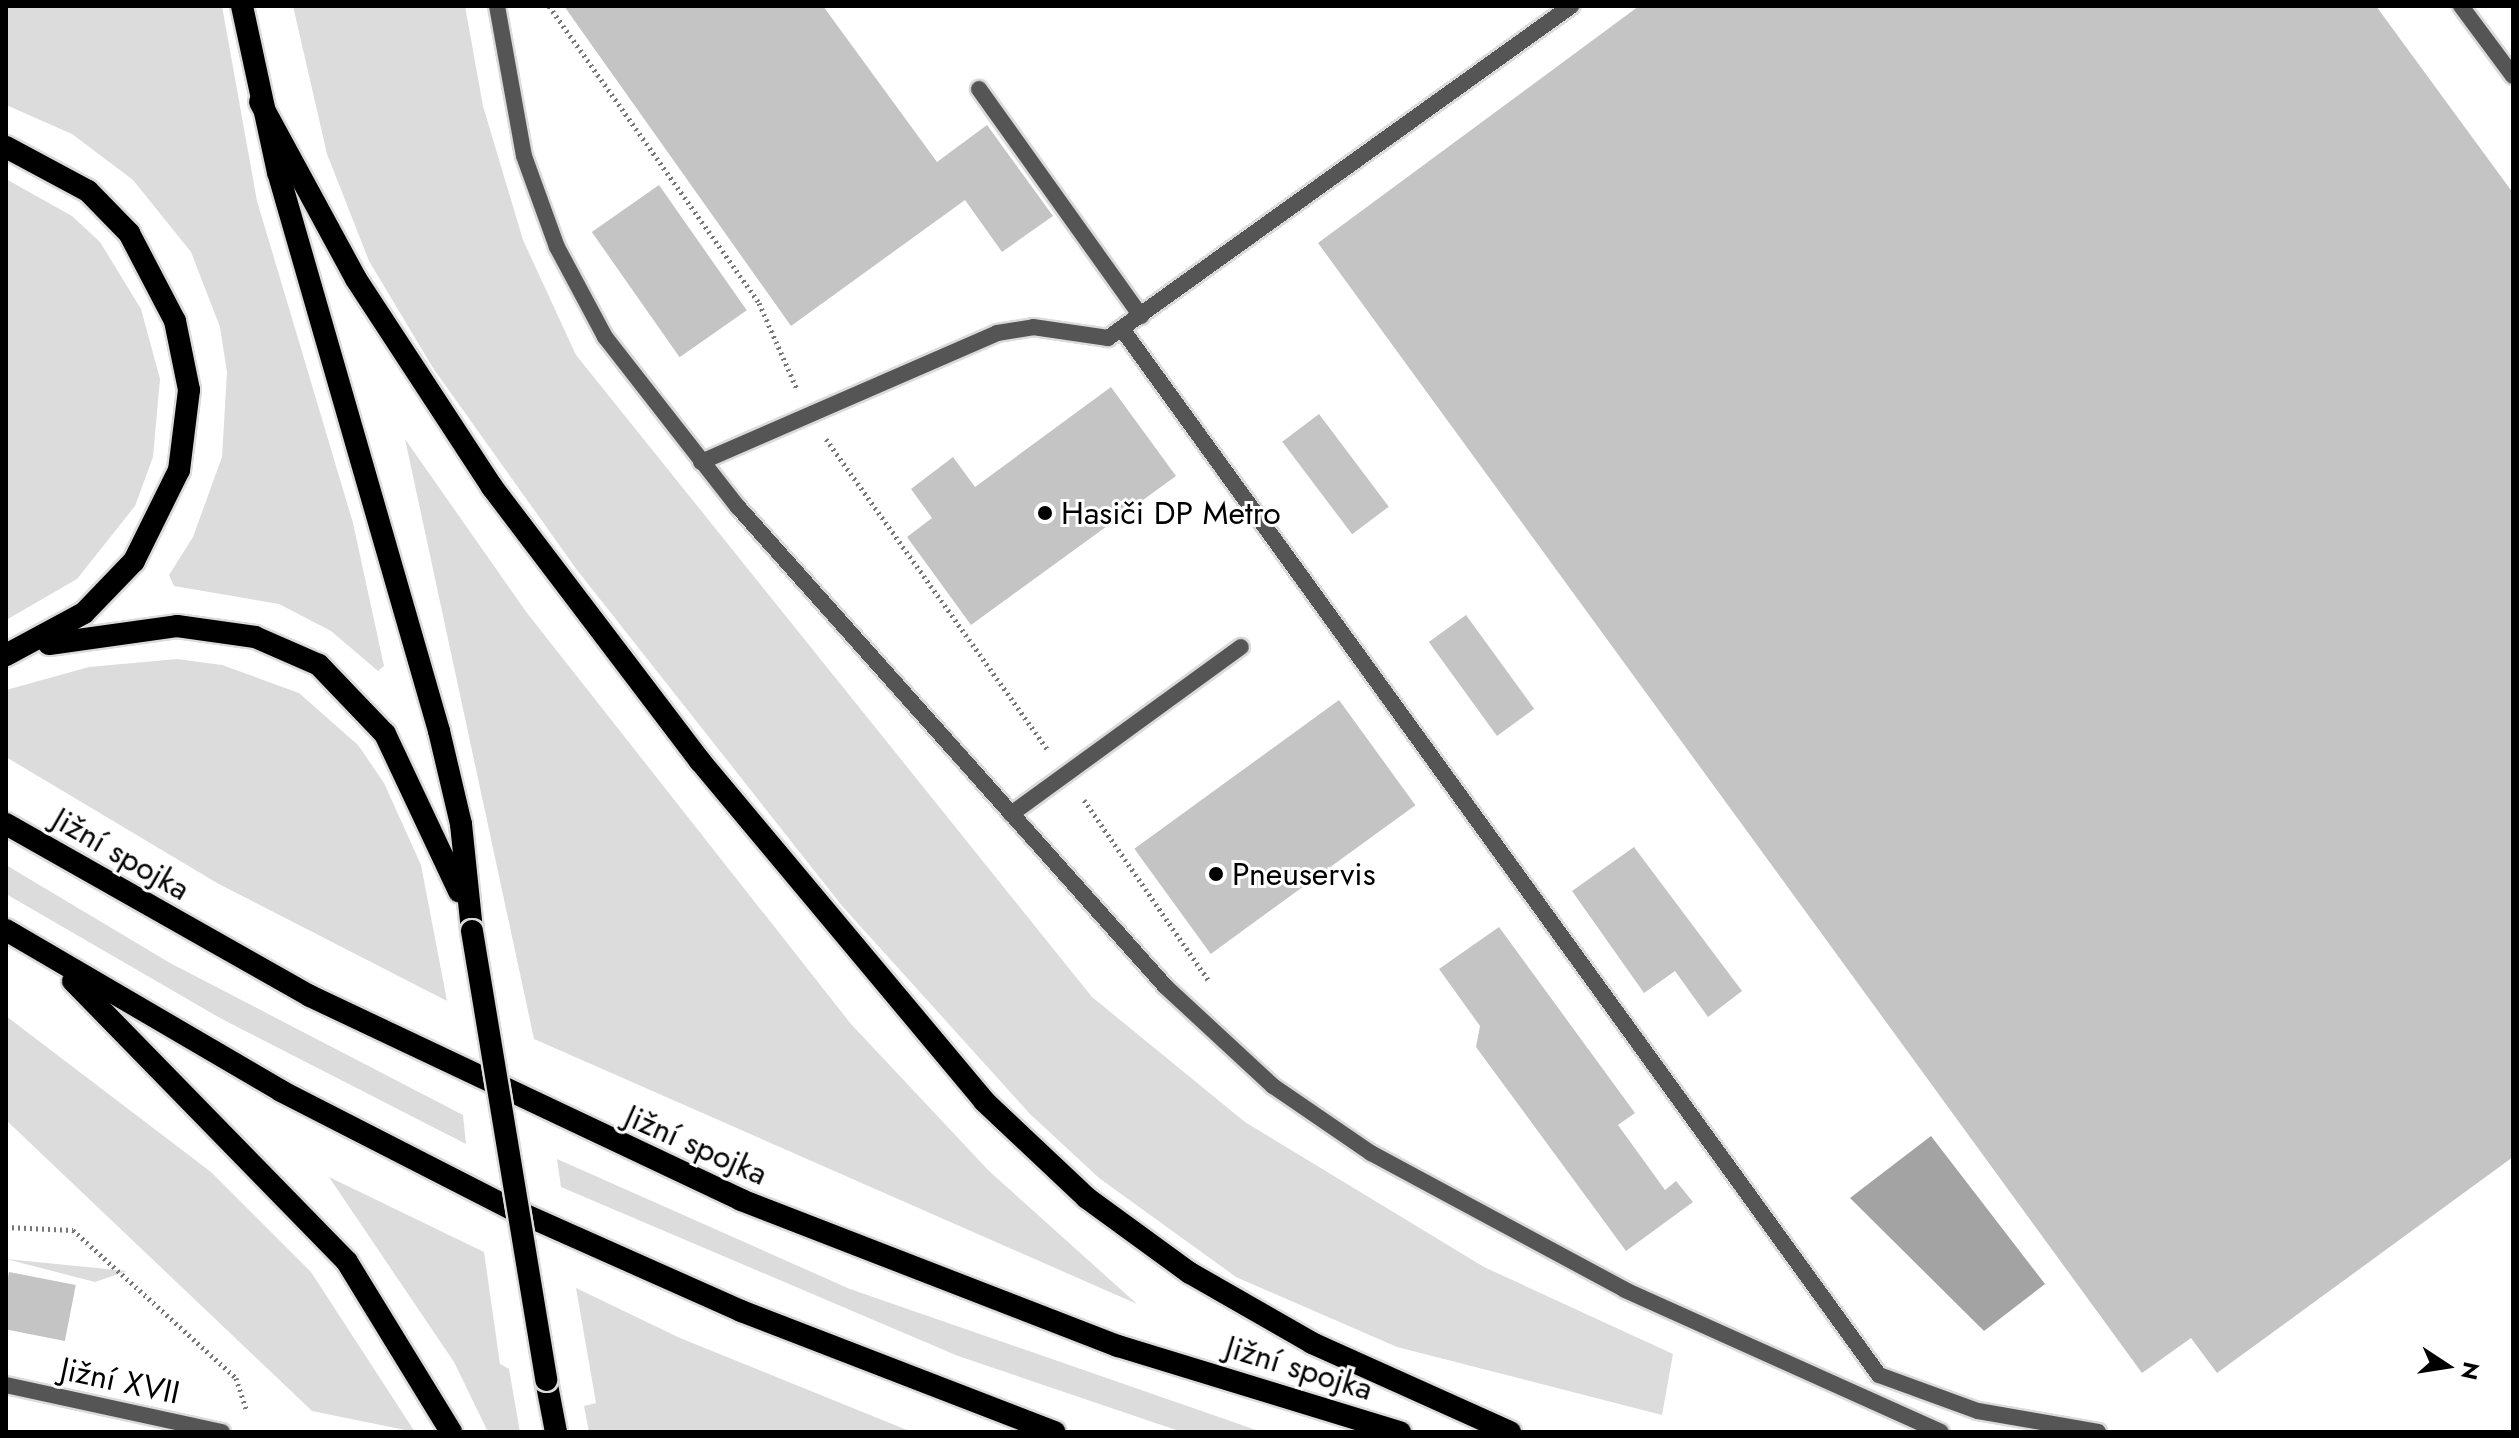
<!DOCTYPE html>
<meta charset="utf-8">
<style>
body{margin:0}
#map{position:relative;width:2519px;height:1438px;overflow:hidden;background:#fff;font-family:Jost,sans-serif}
div>[style]{position:absolute}
.green>*{inset:0;background:#dcdcdc}
.water>*{inset:0;background:#a3a3a3}
.building>*{inset:0;background:#c4c4c4;transform-origin:0 0}
.path>*{height:5px;margin-top:-2.5px;transform-origin:0;background:repeating-linear-gradient(90deg,#777 0 2px,transparent 0 6px)}
.roads{filter:drop-shadow(2px 0 #dbdbdb) drop-shadow(-2px 0 #dbdbdb) drop-shadow(0 2px #dbdbdb) drop-shadow(0 -2px #dbdbdb)}
.service>*{height:16px;margin:-8px;padding:0 8px;transform-origin:8px;border-radius:8px;background:#555}
.minor>*{height:16px;margin:-8px;padding:0 8px;transform-origin:8px;border-radius:8px;background:#555}
.trunk>*{height:22px;margin:-11px;padding:0 11px;transform-origin:11px;border-radius:11px;background:#000}
.bridges{filter:drop-shadow(2px 0 #dbdbdb) drop-shadow(-2px 0 #dbdbdb) drop-shadow(0 2px #dbdbdb) drop-shadow(0 -2px #dbdbdb)}
.trunk-bridge>*{height:22px;margin:-11px;padding:0 11px;transform-origin:11px;border-radius:11px;background:#000}
.dots>*{width:22px;height:22px;translate:-50% -50%;box-sizing:border-box;border:4px solid #fff;border-radius:50%}
span{translate:-50% -50%;white-space:nowrap;text-align:center;line-height:1.15;-webkit-text-stroke:6px #fff;paint-order:stroke}
.poi-label{font-size:32px;color:#000}
.left{translate:0 -50%;text-align:left}
.street-label{font-size:32px;color:#000}
.frame{position:absolute;inset:0;border:8px solid #000;pointer-events:none}
.north{position:absolute;left:2407px;top:1326px;width:80px;height:80px;-webkit-text-stroke:6px #fff;paint-order:stroke;rotate:102deg;font-size:22px;font-weight:700;line-height:32px;text-align:center;color:#000}
.north::after{content:'';display:block;margin:auto;width:28px;height:36px;background:#000;clip-path:polygon(50% 0,100% 100%,50% 72%,0 100%)}
</style>
<div id="map">
<div class="green">
<i style="clip-path:polygon(6px 6px,222px 6px,257px 201px,353px 523px,384px 666px,378px 671px,331px 631px,279px 604px,174px 586px,169px 575px,193px 537px,222px 457px,227px 372px,220px 327px,191px 252px,133px 180px,72px 134px,6px 105px)"></i>
<i style="clip-path:polygon(293px 6px,465px 6px,483px 106px,523px 240px,576px 355px,1092px 997px,1245px 1122px,1484px 1267px,1673px 1354px,1662px 1415px,1397px 1347px,1236px 1277px,1099px 1178px,1030px 1114px,843px 907px,577px 570px,433px 368px,369px 261px,327px 154px)"></i>
<i style="clip-path:polygon(6px 179px,72px 216px,100px 242px,141px 309px,160px 379px,153px 457px,135px 506px,77px 579px,6px 620px)"></i>
<i style="clip-path:polygon(405px 439px,527px 613px,851px 1024px,989px 1171px,1137px 1304px,534px 1039px)"></i>
<i style="clip-path:polygon(177px 659px,222px 665px,299px 693px,358px 745px,384px 783px,421px 865px,447px 1001px,217px 883px,6px 757px,6px 690px,89px 667px)"></i>
<i style="clip-path:polygon(6px 865px,170px 963px,463px 1115px,466px 1144px,220px 1018px,6px 894px)"></i>
<i style="clip-path:polygon(6px 1016px,211px 1172px,311px 1272px,415px 1432px,312px 1411px,6px 1120px)"></i>
<i style="clip-path:polygon(557px 1159px,850px 1289px,1262px 1432px,1182px 1432px,958px 1356px,561px 1187px)"></i>
<i style="clip-path:polygon(329px 1177px,484px 1252px,500px 1364px,509px 1369px,520px 1432px,488px 1432px,454px 1362px)"></i>
<i style="clip-path:polygon(6px 1259px,127px 1271px,95px 1282px)"></i>
<i style="clip-path:polygon(576px 1288px,680px 1338px,912px 1432px,589px 1432px,584px 1406px,596px 1403px)"></i>
</div>
<div class="water">
<i style="clip-path:polygon(1931px 1136px,2045px 1284px,1984px 1331px,1850px 1198px)"></i>
</div>
<div class="building">
<i style="clip-path:polygon(564px 6px,823px 6px,937px 162px,987px 125px,1053px 216px,1002px 252px,965px 200px,791px 326px)"></i>
<i style="clip-path:polygon(1639px 6px,2376px 6px,2513px 193px,2513px 1157px,2217px 1373px,2191px 1338px,2142px 1373px,1318px 243px)"></i>
<i style="left:659px;top:185px;width:153px;height:82px;rotate:55deg"></i>
<i style="clip-path:polygon(1111px 387px,1176px 476px,971px 625px,907px 537px,932px 518px,911px 489px,953px 457px,975px 487px)"></i>
<i style="left:1319px;top:414px;width:116px;height:46px;rotate:53deg"></i>
<i style="left:1466px;top:615px;width:116px;height:46px;rotate:54deg"></i>
<i style="left:1339px;top:700px;width:130px;height:253px;rotate:54deg"></i>
<i style="clip-path:polygon(1634px 847px,1742px 991px,1708px 1017px,1675px 971px,1644px 993px,1572px 891px)"></i>
<i style="clip-path:polygon(1499px 927px,1635px 1113px,1618px 1125px,1665px 1190px,1676px 1181px,1693px 1202px,1626px 1251px,1476px 1047px,1480px 1026px,1439px 969px)"></i>
<i style="left:9px;top:1272px;width:68px;height:57px;rotate:11deg"></i>
</div>
<div class="path">
<i style="left:549px;top:6px;width:364px;rotate:54.7deg"></i>
<i style="left:759px;top:303px;width:94px;rotate:66.2deg"></i>
<i style="left:826px;top:439px;width:382px;rotate:54.5deg"></i>
<i style="left:1084px;top:800px;width:219px;rotate:55.4deg"></i>
<i style="left:6px;top:1227px;width:67px;rotate:2.6deg"></i>
<i style="left:73px;top:1230px;width:220px;rotate:42.2deg"></i>
<i style="left:236px;top:1378px;width:35px;rotate:72deg"></i>
</div>
<div class="roads">
<div class="service">
<i style="left:497px;top:6px;width:152px;rotate:79.8deg"></i>
<i style="left:524px;top:156px;width:97px;rotate:70.1deg"></i>
<i style="left:557px;top:247px;width:102px;rotate:61.9deg"></i>
<i style="left:605px;top:337px;width:216px;rotate:52deg"></i>
<i style="left:738px;top:507px;width:642px;rotate:48.28deg"></i>
<i style="left:1165px;top:986px;width:147px;rotate:42.8deg"></i>
<i style="left:1273px;top:1086px;width:119px;rotate:34.4deg"></i>
<i style="left:1371px;top:1153px;width:289px;rotate:28.3deg"></i>
<i style="left:1625px;top:1290px;width:346px;rotate:24.2deg"></i>
<i style="left:2461px;top:6px;width:87px;rotate:53.4deg"></i>
<i style="left:979px;top:89px;width:279px;rotate:54.5deg"></i>
<i style="left:1122px;top:329px;width:1291px;rotate:54.11deg"></i>
<i style="left:1879px;top:1375px;width:105px;rotate:20deg"></i>
<i style="left:1978px;top:1411px;width:122px;rotate:9.9deg"></i>
<i style="left:701px;top:462px;width:323px;rotate:-23.5deg"></i>
<i style="left:997px;top:333px;width:36px;rotate:-9deg"></i>
<i style="left:1033px;top:327px;width:76px;rotate:8.3deg"></i>
<i style="left:1108px;top:338px;width:570px;rotate:-35.64deg"></i>
<i style="left:1011px;top:814px;width:284px;rotate:-36deg"></i>
</div>
<div class="minor">
<i style="left:6px;top:1385px;width:221px;rotate:12.3deg"></i>
</div>
<div class="trunk">
<i style="left:242px;top:6px;width:170px;rotate:77.8deg"></i>
<i style="left:278px;top:172px;width:582px;rotate:73.93deg"></i>
<i style="left:439px;top:731px;width:96px;rotate:76.7deg"></i>
<i style="left:461px;top:824px;width:108px;rotate:84.1deg"></i>
<i style="left:260px;top:102px;width:201px;rotate:61.5deg"></i>
<i style="left:356px;top:279px;width:249px;rotate:56.8deg"></i>
<i style="left:492px;top:487px;width:344px;rotate:52.8deg"></i>
<i style="left:700px;top:761px;width:443px;rotate:50.1deg"></i>
<i style="left:984px;top:1101px;width:141px;rotate:43.3deg"></i>
<i style="left:1087px;top:1198px;width:127px;rotate:36.1deg"></i>
<i style="left:1190px;top:1273px;width:141px;rotate:29.8deg"></i>
<i style="left:1312px;top:1343px;width:217px;rotate:24.2deg"></i>
<i style="left:6px;top:147px;width:93px;rotate:28.2deg"></i>
<i style="left:88px;top:191px;width:59px;rotate:45.7deg"></i>
<i style="left:129px;top:233px;width:99px;rotate:62.4deg"></i>
<i style="left:175px;top:321px;width:70px;rotate:78.5deg"></i>
<i style="left:189px;top:390px;width:81px;rotate:97.1deg"></i>
<i style="left:179px;top:470px;width:102px;rotate:116.3deg"></i>
<i style="left:134px;top:561px;width:72px;rotate:133.9deg"></i>
<i style="left:84px;top:613px;width:89px;rotate:151.7deg"></i>
<i style="left:49px;top:644px;width:129px;rotate:-8deg"></i>
<i style="left:177px;top:626px;width:79px;rotate:8deg"></i>
<i style="left:255px;top:637px;width:70px;rotate:23.6deg"></i>
<i style="left:319px;top:665px;width:95px;rotate:46.3deg"></i>
<i style="left:385px;top:734px;width:174px;rotate:64.8deg"></i>
<i style="left:6px;top:824px;width:349px;rotate:29.5deg"></i>
<i style="left:310px;top:996px;width:477px;rotate:25.3deg"></i>
<i style="left:741px;top:1200px;width:404px;rotate:21.2deg"></i>
<i style="left:1118px;top:1346px;width:295px;rotate:17deg"></i>
<i style="left:6px;top:930px;width:319px;rotate:30.3deg"></i>
<i style="left:281px;top:1091px;width:259px;rotate:27.1deg"></i>
<i style="left:512px;top:1209px;width:251px;rotate:24deg"></i>
<i style="left:741px;top:1311px;width:336px;rotate:21.1deg"></i>
<i style="left:73px;top:981px;width:392px;rotate:45.7deg"></i>
<i style="left:347px;top:1262px;width:199px;rotate:58.5deg"></i>
<i style="left:546px;top:1380px;width:53px;rotate:79.1deg"></i>
</div>
</div>
<div class="bridges">
<div class="trunk-bridge">
<i style="left:472px;top:931px;width:455px;rotate:80.6deg"></i>
</div>
</div>
<div class="dots">
<i style="left:1045px;top:513px;background:#000"></i>
<i style="left:1216px;top:874px;background:#000"></i>
</div>
<div class="poi-label">
<span class="left" style="left:1061px;top:513px">Hasiči DP Metro</span>
<span class="left" style="left:1232px;top:874px">Pneuservis</span>
</div>
<div class="street-label">
<span style="left:121px;top:854px;rotate:30deg">Jižní spojka</span>
<span style="left:696px;top:1145px;rotate:24deg">Jižní spojka</span>
<span style="left:1299px;top:1368px;rotate:17deg">Jižní spojka</span>
<span style="left:120px;top:1381px;rotate:12deg">Jižní XVII</span>
</div>
<div class="frame"></div>
<div class="north">N</div>
</div>
